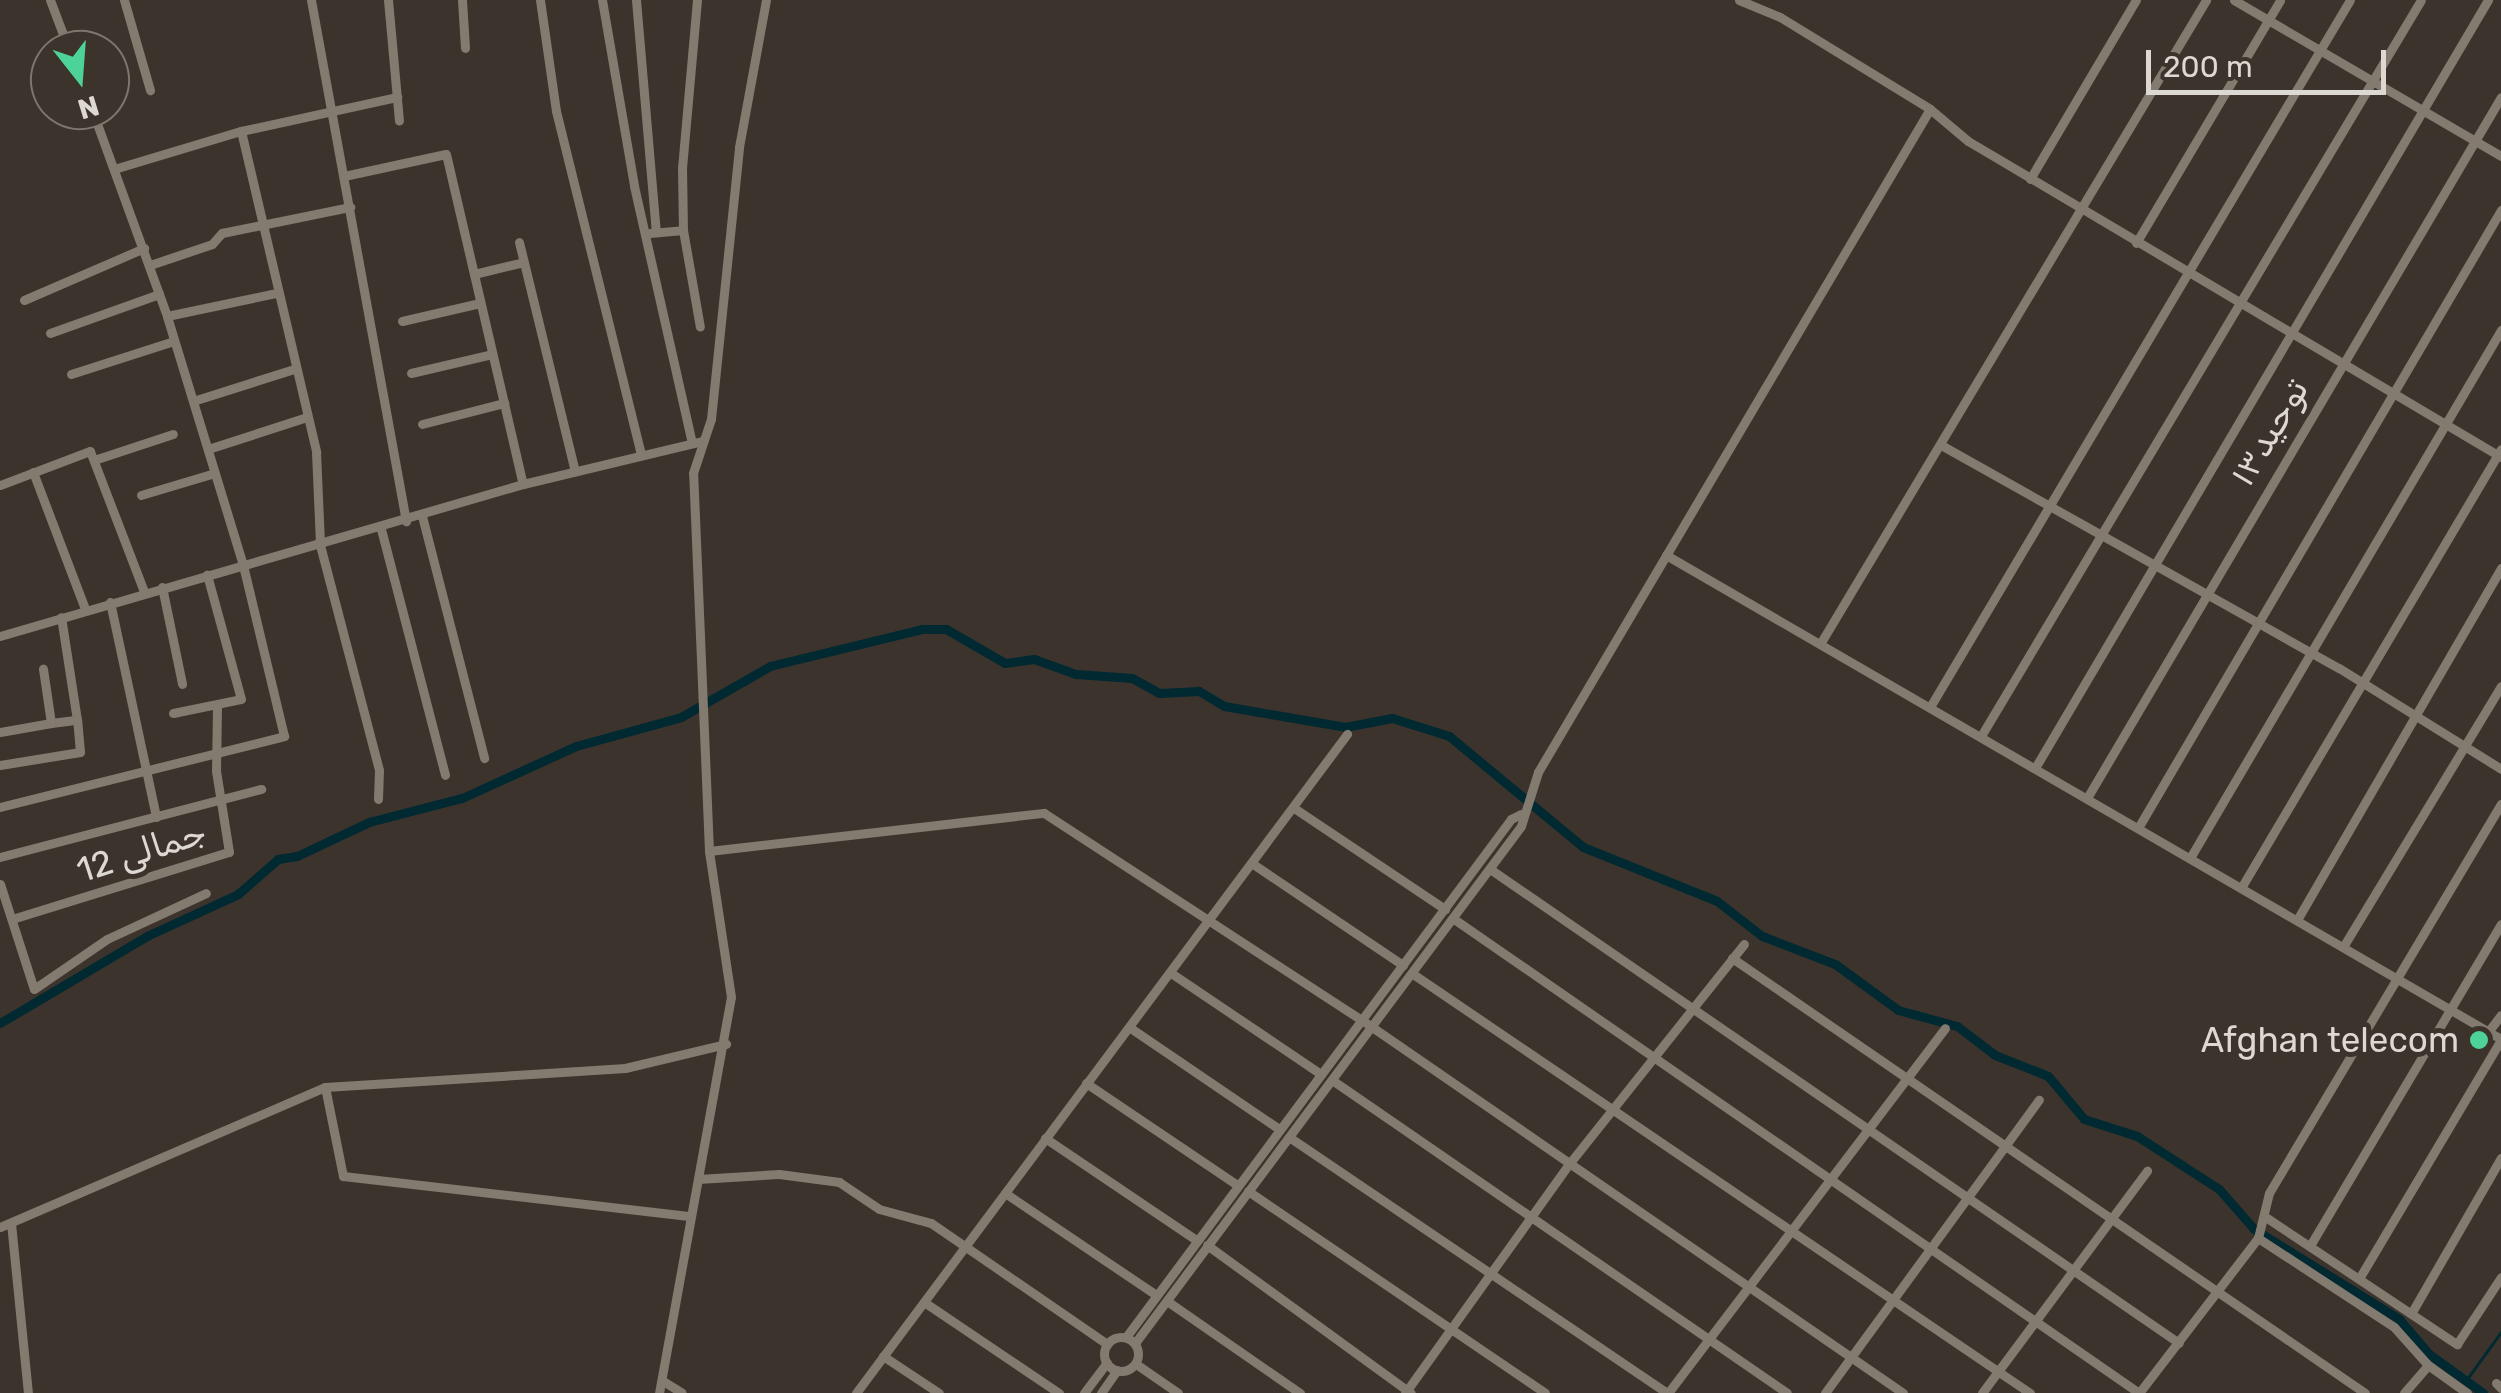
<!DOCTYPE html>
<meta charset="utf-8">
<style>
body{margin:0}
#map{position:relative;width:2501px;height:1393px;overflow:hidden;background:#3c342c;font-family:Rubik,"Noto Sans Arabic",sans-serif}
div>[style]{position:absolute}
.stream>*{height:2.5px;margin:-1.25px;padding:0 1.25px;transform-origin:1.25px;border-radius:1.25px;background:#002931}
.canal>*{height:9px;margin:-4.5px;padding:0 4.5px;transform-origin:4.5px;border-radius:4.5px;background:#002931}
.minor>*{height:9px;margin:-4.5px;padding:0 4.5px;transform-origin:4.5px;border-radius:4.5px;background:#837a70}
.minor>.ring{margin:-4.5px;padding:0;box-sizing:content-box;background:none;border:9px solid #837a70;border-radius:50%}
.dots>*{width:28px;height:28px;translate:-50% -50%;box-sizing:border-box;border:5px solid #3c342c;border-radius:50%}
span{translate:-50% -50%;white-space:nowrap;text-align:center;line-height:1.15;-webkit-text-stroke:10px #3c342c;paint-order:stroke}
.street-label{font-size:35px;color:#ded8d3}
.poi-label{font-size:35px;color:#ded8d3}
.right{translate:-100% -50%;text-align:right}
.north{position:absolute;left:30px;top:30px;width:100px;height:100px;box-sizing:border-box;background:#3c342c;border:2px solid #7d766f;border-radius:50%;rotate:163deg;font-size:28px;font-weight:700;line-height:40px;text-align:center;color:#ded8d3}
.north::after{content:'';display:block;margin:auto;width:35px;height:45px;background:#4dd39a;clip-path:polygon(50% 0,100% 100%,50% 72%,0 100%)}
.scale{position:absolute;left:2146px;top:50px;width:240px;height:45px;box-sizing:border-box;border:5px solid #ded8d3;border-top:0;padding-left:12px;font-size:30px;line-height:35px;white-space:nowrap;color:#ded8d3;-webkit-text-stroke:8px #3c342c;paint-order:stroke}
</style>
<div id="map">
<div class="stream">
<i style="left:2467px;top:1379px;width:58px;rotate:-54.1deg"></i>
</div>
<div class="canal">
<i style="left:0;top:1023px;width:173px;rotate:-30.6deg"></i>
<i style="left:149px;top:935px;width:98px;rotate:-24.7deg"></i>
<i style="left:238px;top:894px;width:53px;rotate:-41.2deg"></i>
<i style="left:278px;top:859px;width:19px;rotate:-9deg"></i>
<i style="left:297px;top:856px;width:80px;rotate:-25.3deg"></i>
<i style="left:369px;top:822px;width:96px;rotate:-14.5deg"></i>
<i style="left:462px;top:798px;width:125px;rotate:-24.5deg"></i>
<i style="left:576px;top:746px;width:109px;rotate:-15.4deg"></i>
<i style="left:681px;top:717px;width:103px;rotate:-29.8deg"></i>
<i style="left:770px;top:666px;width:156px;rotate:-13.7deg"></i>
<i style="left:922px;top:629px;width:24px"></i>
<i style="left:946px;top:629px;width:68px;rotate:30deg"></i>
<i style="left:1005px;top:663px;width:29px;rotate:-8deg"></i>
<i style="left:1034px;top:659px;width:45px;rotate:19.7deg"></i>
<i style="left:1076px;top:674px;width:56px;rotate:4.1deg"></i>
<i style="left:1132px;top:678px;width:31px;rotate:29deg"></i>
<i style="left:1159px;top:693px;width:40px;rotate:-2.9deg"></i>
<i style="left:1199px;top:691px;width:29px;rotate:31deg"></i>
<i style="left:1224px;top:706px;width:123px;rotate:9.8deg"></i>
<i style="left:1345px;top:727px;width:48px;rotate:-10.8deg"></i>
<i style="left:1392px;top:718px;width:60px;rotate:17.5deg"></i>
<i style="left:1449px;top:736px;width:174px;rotate:39.6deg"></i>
<i style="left:1583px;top:847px;width:144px;rotate:21.9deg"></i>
<i style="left:1717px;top:901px;width:57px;rotate:37.9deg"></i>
<i style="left:1762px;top:936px;width:78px;rotate:21deg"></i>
<i style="left:1835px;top:964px;width:78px;rotate:36.1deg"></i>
<i style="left:1898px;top:1010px;width:61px;rotate:15.2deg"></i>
<i style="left:1957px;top:1026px;width:48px;rotate:37.3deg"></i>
<i style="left:1995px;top:1055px;width:57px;rotate:21.6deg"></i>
<i style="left:2048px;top:1076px;width:56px;rotate:50.1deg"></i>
<i style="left:2084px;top:1119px;width:56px;rotate:17.8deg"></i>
<i style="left:2137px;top:1136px;width:98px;rotate:32.9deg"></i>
<i style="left:2219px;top:1189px;width:53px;rotate:48.8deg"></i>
<i style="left:2254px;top:1229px;width:171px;rotate:31.8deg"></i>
<i style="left:2399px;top:1319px;width:46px;rotate:49.4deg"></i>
<i style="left:2429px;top:1354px;width:67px;rotate:35.8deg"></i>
</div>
<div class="minor">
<i style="left:50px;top:0;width:53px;rotate:69.2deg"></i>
<i style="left:124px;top:0;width:94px;rotate:73.9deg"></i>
<i style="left:311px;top:0;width:530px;rotate:79.67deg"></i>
<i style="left:388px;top:0;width:121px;rotate:84.8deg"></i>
<i style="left:462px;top:0;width:48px;rotate:86.4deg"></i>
<i style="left:540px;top:0;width:112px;rotate:81.8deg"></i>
<i style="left:556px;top:111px;width:353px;rotate:76.1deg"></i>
<i style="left:602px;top:0;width:189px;rotate:80.2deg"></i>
<i style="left:634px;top:186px;width:263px;rotate:77.3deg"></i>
<i style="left:636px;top:0;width:233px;rotate:85.1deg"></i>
<i style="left:697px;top:0;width:168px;rotate:95.1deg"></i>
<i style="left:682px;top:167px;width:63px;rotate:89.1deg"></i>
<i style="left:683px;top:230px;width:98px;rotate:80.1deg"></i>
<i style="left:1739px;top:0;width:44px;rotate:22.5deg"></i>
<i style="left:1780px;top:17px;width:176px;rotate:31.5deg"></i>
<i style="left:1930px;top:109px;width:50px;rotate:40.1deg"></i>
<i style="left:1968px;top:141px;width:620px;rotate:30.66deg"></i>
<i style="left:2234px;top:0;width:309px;rotate:30.3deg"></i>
<i style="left:241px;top:131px;width:330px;rotate:76.8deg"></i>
<i style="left:316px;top:452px;width:93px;rotate:87.5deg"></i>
<i style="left:320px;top:545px;width:233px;rotate:75.3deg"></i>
<i style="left:379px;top:770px;width:29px;rotate:92deg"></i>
<i style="left:114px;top:169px;width:133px;rotate:-16.7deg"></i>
<i style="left:241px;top:131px;width:160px;rotate:-12.3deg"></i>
<i style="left:344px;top:176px;width:104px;rotate:-12.2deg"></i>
<i style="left:446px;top:154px;width:339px;rotate:76.9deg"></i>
<i style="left:2030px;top:179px;width:208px;rotate:-59.4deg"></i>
<i style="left:650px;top:233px;width:33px;rotate:-5deg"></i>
<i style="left:519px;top:242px;width:236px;rotate:76.3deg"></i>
<i style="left:2136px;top:243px;width:282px;rotate:-59.3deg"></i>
<i style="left:150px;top:265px;width:65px;rotate:-18.7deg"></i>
<i style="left:212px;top:244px;width:15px;rotate:-48deg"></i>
<i style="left:222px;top:233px;width:131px;rotate:-11.5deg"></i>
<i style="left:474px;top:274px;width:51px;rotate:-13.5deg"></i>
<i style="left:24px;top:300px;width:131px;rotate:-23.4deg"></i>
<i style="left:167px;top:316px;width:111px;rotate:-11.9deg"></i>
<i style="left:402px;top:321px;width:80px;rotate:-13deg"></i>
<i style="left:50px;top:333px;width:116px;rotate:-19.7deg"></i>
<i style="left:411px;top:373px;width:83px;rotate:-13.2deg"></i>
<i style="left:71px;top:374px;width:108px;rotate:-17.8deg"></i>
<i style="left:193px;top:401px;width:106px;rotate:-17.6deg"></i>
<i style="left:422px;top:424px;width:85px;rotate:-14.4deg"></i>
<i style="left:1941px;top:445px;width:456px;rotate:29.3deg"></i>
<i style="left:2339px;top:668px;width:191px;rotate:31.9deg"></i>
<i style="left:208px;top:449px;width:104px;rotate:-17.9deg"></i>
<i style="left:94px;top:460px;width:83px;rotate:-18.2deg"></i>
<i style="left:33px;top:472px;width:147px;rotate:69.2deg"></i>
<i style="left:0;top:485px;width:96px;rotate:-20.7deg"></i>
<i style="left:90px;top:451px;width:151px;rotate:69deg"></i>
<i style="left:141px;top:495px;width:77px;rotate:-16.6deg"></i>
<i style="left:422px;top:516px;width:250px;rotate:75.6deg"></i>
<i style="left:381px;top:529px;width:254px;rotate:75.4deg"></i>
<i style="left:1666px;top:555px;width:965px;rotate:30.1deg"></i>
<i style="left:162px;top:587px;width:99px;rotate:78.3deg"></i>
<i style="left:110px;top:602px;width:220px;rotate:77.9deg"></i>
<i style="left:0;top:636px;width:545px;rotate:-16.21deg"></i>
<i style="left:523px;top:484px;width:184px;rotate:-13.5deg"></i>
<i style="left:1820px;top:644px;width:751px;rotate:-59.06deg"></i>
<i style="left:1930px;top:707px;width:822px;rotate:-59.29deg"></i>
<i style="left:173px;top:713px;width:69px;rotate:-11.6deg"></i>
<i style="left:241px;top:699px;width:129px;rotate:-105.3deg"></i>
<i style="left:51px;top:723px;width:26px;rotate:-7deg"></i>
<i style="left:77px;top:720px;width:104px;rotate:-98.8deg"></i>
<i style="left:0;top:732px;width:52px;rotate:-10deg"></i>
<i style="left:51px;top:723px;width:55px;rotate:-98.4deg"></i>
<i style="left:1981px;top:736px;width:857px;rotate:-59.13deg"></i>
<i style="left:0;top:765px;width:81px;rotate:-9.2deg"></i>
<i style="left:80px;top:752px;width:32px;rotate:-95deg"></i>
<i style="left:2035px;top:768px;width:892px;rotate:-59.47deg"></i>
<i style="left:2087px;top:798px;width:814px;rotate:-59.43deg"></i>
<i style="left:0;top:807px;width:293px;rotate:-14deg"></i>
<i style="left:284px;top:736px;width:176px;rotate:-103.5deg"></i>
<i style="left:243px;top:565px;width:260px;rotate:-107deg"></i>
<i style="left:167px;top:316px;width:219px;rotate:-110deg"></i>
<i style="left:1294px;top:808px;width:182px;rotate:33.8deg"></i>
<i style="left:2138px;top:828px;width:717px;rotate:-59.57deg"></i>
<i style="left:709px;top:851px;width:337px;rotate:-6.5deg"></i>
<i style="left:1044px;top:813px;width:392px;rotate:33.1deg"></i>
<i style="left:1372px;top:1027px;width:645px;rotate:34.58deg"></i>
<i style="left:0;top:857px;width:270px;rotate:-14.6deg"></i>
<i style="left:2190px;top:858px;width:613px;rotate:-59.5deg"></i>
<i style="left:1253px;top:864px;width:181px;rotate:34deg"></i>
<i style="left:1490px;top:869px;width:836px;rotate:34.53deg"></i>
<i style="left:0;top:884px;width:110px;rotate:72.1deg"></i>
<i style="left:34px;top:989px;width:88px;rotate:-34.4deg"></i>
<i style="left:107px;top:939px;width:109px;rotate:-24.9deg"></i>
<i style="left:2241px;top:888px;width:510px;rotate:-59.36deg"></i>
<i style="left:12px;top:919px;width:227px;rotate:-17.2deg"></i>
<i style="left:229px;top:852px;width:82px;rotate:-99.1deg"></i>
<i style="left:216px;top:771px;width:64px;rotate:-89.1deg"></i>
<i style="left:1454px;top:919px;width:833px;rotate:34.68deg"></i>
<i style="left:2297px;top:920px;width:407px;rotate:-59.9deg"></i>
<i style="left:2343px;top:947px;width:305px;rotate:-58.8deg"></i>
<i style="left:1732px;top:958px;width:768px;rotate:34.5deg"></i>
<i style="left:1171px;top:973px;width:181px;rotate:34deg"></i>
<i style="left:1413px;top:974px;width:746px;rotate:34.18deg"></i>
<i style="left:1129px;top:1027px;width:181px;rotate:34.2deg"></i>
<i style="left:2488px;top:1032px;width:21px;rotate:-53deg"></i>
<i style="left:1332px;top:1080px;width:552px;rotate:34.52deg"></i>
<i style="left:1086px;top:1083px;width:182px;rotate:34deg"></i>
<i style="left:325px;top:1087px;width:91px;rotate:78.6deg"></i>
<i style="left:343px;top:1176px;width:350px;rotate:6.6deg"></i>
<i style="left:1289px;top:1137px;width:457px;rotate:34.1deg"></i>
<i style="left:1045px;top:1138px;width:182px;rotate:34deg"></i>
<i style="left:698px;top:1179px;width:81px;rotate:-3.5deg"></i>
<i style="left:779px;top:1174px;width:61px;rotate:7.6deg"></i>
<i style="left:839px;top:1182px;width:48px;rotate:34deg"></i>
<i style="left:879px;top:1209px;width:54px;rotate:15.1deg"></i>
<i style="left:931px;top:1223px;width:214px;rotate:34.5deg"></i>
<i style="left:1248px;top:1191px;width:359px;rotate:34.2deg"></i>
<i style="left:1005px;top:1193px;width:182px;rotate:34deg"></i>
<i style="left:2264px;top:1216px;width:232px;rotate:33.6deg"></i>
<i style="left:2457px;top:1344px;width:80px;rotate:-56.7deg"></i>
<i style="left:11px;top:1223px;width:171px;rotate:84.3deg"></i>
<i style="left:0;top:1227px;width:354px;rotate:-23.3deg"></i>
<i style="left:325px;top:1087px;width:301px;rotate:-3.6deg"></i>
<i style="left:625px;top:1068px;width:104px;rotate:-13.4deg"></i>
<i style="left:2258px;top:1238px;width:163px;rotate:33.2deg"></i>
<i style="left:2394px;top:1327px;width:51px;rotate:48.2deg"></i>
<i style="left:2428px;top:1365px;width:48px;rotate:35.7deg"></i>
<i style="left:2311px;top:1244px;width:372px;rotate:-59.3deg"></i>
<i style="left:1207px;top:1245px;width:252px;rotate:36deg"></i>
<i style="left:2360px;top:1277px;width:276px;rotate:-59.3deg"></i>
<i style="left:1167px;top:1301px;width:162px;rotate:34.7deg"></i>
<i style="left:924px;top:1302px;width:163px;rotate:34deg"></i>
<i style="left:2412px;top:1312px;width:178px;rotate:-60deg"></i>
<i class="ring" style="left:1104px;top:1337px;width:25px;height:25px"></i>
<i style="left:1126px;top:1337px;width:645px;rotate:-53.38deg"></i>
<i style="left:1511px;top:819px;width:11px;rotate:-27deg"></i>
<i style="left:1135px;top:1343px;width:645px;rotate:-53.25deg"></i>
<i style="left:1521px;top:826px;width:57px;rotate:-72.5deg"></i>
<i style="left:1538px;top:772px;width:770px;rotate:-59.41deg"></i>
<i style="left:883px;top:1356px;width:67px;rotate:33.5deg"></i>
<i style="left:1136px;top:1364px;width:51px;rotate:34.6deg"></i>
<i style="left:663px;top:1381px;width:22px;rotate:32deg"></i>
<i style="left:2496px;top:1383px;width:7px;rotate:45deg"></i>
<i style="left:659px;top:1393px;width:402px;rotate:-79.7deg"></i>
<i style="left:731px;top:997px;width:148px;rotate:-98.6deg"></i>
<i style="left:709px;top:851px;width:378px;rotate:-92.4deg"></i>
<i style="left:693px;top:473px;width:57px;rotate:-71.6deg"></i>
<i style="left:711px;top:419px;width:273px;rotate:-84.1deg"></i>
<i style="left:739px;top:147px;width:149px;rotate:-79.6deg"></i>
<i style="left:856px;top:1393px;width:822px;rotate:-53.31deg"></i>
<i style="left:1084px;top:1393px;width:38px;rotate:-53deg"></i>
<i style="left:1101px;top:1393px;width:28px;rotate:-55deg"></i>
<i style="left:1405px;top:1393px;width:282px;rotate:-54.4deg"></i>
<i style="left:1569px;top:1164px;width:281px;rotate:-51.5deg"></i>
<i style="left:1668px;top:1393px;width:458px;rotate:-52.8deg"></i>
<i style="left:1825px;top:1393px;width:363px;rotate:-53.9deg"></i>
<i style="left:1982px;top:1393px;width:277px;rotate:-53.4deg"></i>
<i style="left:2139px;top:1393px;width:195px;rotate:-52.5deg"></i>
<i style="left:2258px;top:1238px;width:46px;rotate:-76.3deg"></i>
<i style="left:2269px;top:1193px;width:453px;rotate:-59.2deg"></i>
<i style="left:2404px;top:1393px;width:37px;rotate:-49deg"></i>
</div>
<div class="dots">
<i style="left:2479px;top:1040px;background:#4dd39a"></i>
</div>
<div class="street-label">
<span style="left:2269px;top:432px;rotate:-59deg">توحید۱۳</span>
<span style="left:141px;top:851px;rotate:-18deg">جمالی 12</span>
</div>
<div class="poi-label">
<span class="right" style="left:2459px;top:1040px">Afghan telecom</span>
</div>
<div class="north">N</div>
<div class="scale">200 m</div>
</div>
